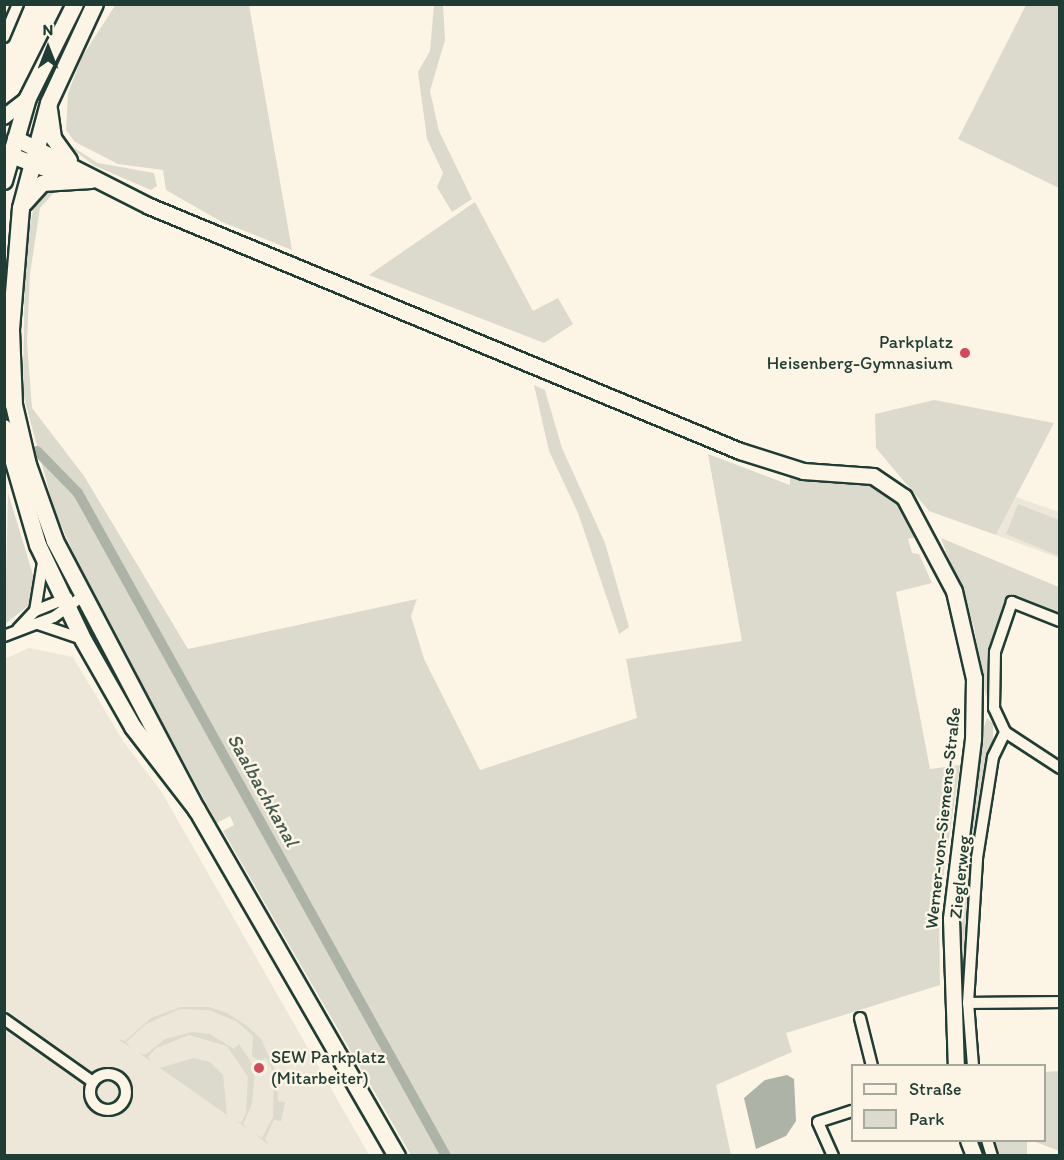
<!DOCTYPE html>
<meta charset="utf-8">
<style>
body{margin:0}
#map{position:relative;width:1064px;height:1160px;overflow:hidden;background:#fcf5e5;font-family:Itim,sans-serif}
div>[style]{position:absolute}
.built>*{inset:0;background:#ece7d8}
.green>*{inset:0;background:#dcdacc;transform-origin:0 0}
.water>*{inset:0;background:#aeb3a7}
.canal>*{height:10px;margin:-5px;padding:0 5px;transform-origin:5px;border-radius:5px;background:#aeb3a7}
.roads{filter:drop-shadow(2px 0 #1f3d34) drop-shadow(-2px 0 #1f3d34) drop-shadow(0 2px #1f3d34) drop-shadow(0 -2px #1f3d34)}
.minor>*{height:10px;margin:-5px;padding:0 5px;transform-origin:5px;border-radius:5px;background:#fcf5e5}
.minor>.ring{margin:-5px;padding:0;box-sizing:content-box;background:none;border:10px solid #fcf5e5;border-radius:50%}
.tertiary>*{height:14px;margin:-7px;padding:0 7px;transform-origin:7px;border-radius:7px;background:#fcf5e5}
.secondary>*{height:15px;margin:-7.5px;padding:0 7.5px;transform-origin:7.5px;border-radius:7.5px;background:#fcf5e5}
.primary>*{height:16px;margin:-8px;padding:0 8px;transform-origin:8px;border-radius:8px;background:#fcf5e5}
.dots>*{width:16px;height:16px;translate:-50% -50%;box-sizing:border-box;border:3px solid #fcf5e5;border-radius:50%}
span{translate:-50% -50%;white-space:nowrap;text-align:center;line-height:1.15;-webkit-text-stroke:5px #fcf5e5;paint-order:stroke}
.poi-label{font-size:18px;color:#1f3d34}
.right{translate:-100% -50%;text-align:right}
.left{translate:0 -50%;text-align:left}
.street-label{font-size:18px;color:#1f3d34}
.water-label{font-size:20px;color:#435a51;font-style:italic}
.frame{position:absolute;inset:0;border:6px solid #1f3d34;pointer-events:none}
.legend{position:absolute;left:851px;top:1064px;width:195px;height:78px;box-sizing:border-box;background:#fcf5e5;border:2px solid #a4ab9e;margin:0;padding:8px 10px;list-style:none;font-size:18px;color:#1f3d34}
.legend li{display:flex;align-items:center;gap:12px;height:30px}
.legend b{width:30px;border:2px solid #a4ab9e}
.north{position:absolute;left:18px;top:18px;width:60px;height:60px;-webkit-text-stroke:4px #fcf5e5;paint-order:stroke;rotate:0deg;font-size:16px;font-weight:700;line-height:24px;text-align:center;color:#1f3d34}
.north::after{content:'';display:block;margin:auto;width:21px;height:27px;background:#1f3d34;clip-path:polygon(50% 0,100% 100%,50% 72%,0 100%)}
</style>
<div id="map">
<div class="built">
<i style="clip-path:polygon(1016px 497px,1059px 512px,1059px 558px,996px 535px)"></i>
<i style="clip-path:polygon(29px 648px,73px 657px,123px 741px,161px 791px,369px 1155px,5px 1155px,4px 659px)"></i>
</div>
<div class="green">
<i style="clip-path:polygon(116px 4px,249px 5px,292px 250px,222px 222px,166px 190px,163px 170px,118px 164px,75px 142px,66px 130px,68px 93px,82px 57px)"></i>
<i style="clip-path:polygon(434px 5px,443px 5px,445px 40px,430px 91px,439px 131px,472px 199px,452px 212px,437px 187px,443px 173px,427px 139px,418px 72px,430px 51px)"></i>
<i style="clip-path:polygon(1026px 5px,1059px 5px,1059px 188px,958px 139px)"></i>
<i style="clip-path:polygon(60px 139px,98px 163px,154px 173px,157px 186px,151px 190px,93px 165px)"></i>
<i style="clip-path:polygon(47px 187px,58px 188px,40px 208px,30px 274px,27px 342px,32px 408px,84px 476px,188px 649px,417px 599px,411px 616px,424px 659px,480px 770px,637px 718px,626px 659px,742px 641px,708px 454px,790px 485px,790px 475px,864px 482px,899px 502px,920px 536px,908px 539px,912px 553px,919px 554px,932px 583px,896px 592px,930px 769px,960px 765px,939px 905px,940px 985px,786px 1033px,792px 1052px,716px 1085px,731px 1155px,411px 1155px,223px 831px,234px 825px,230px 816px,217px 823px,86px 581px,54px 509px,23px 394px,25px 254px,33px 210px)"></i>
<i style="clip-path:polygon(475px 202px,533px 311px,558px 298px,573px 324px,544px 343px,369px 275px)"></i>
<i style="clip-path:polygon(534px 385px,545px 390px,562px 448px,605px 543px,629px 627px,619px 634px,578px 513px,549px 451px)"></i>
<i style="clip-path:polygon(934px 400px,1054px 423px,996px 535px,929px 511px,876px 448px,875px 414px)"></i>
<i style="clip-path:polygon(8px 493px,37px 588px,28px 606px,5px 624px)"></i>
<i style="clip-path:polygon(1018px 504px,1059px 520px,1059px 556px,1006px 534px)"></i>
<i style="clip-path:polygon(941px 538px,1059px 587px,1059px 616px,1009px 595px,997px 624px,986px 698px,974px 627px)"></i>
<i style="clip-path:polygon(987px 718px,993px 724px,993px 757px,971px 919px,973px 1065px,956px 1066px,950px 1019px,971px 768px)"></i>
<i style="clip-path:polygon(181px 1007px,209px 1007px,227px 1013px,247px 1026px,261px 1039px,276px 1073px,278px 1101px,285px 1102px,281px 1121px,274px 1120px,265px 1139px,269px 1145px,256px 1135px,262px 1138px,273px 1117px,274px 1075px,266px 1057px,261px 1062px,252px 1056px,253px 1036px,236px 1021px,209px 1010px,180px 1009px,146px 1024px,126px 1042px,131px 1048px,118px 1039px,125px 1041px,151px 1018px)"></i>
<i style="clip-path:polygon(192px 1032px,210px 1034px,234px 1049px,239px 1044px,255px 1068px,252px 1104px,243px 1124px,248px 1129px,235px 1120px,241px 1123px,246px 1113px,248px 1077px,227px 1046px,189px 1035px,156px 1048px,148px 1057px,152px 1062px,139px 1053px,145px 1055px,165px 1039px)"></i>
<i style="clip-path:polygon(193px 1058px,210px 1062px,223px 1075px,227px 1115px,160px 1068px)"></i>
<i style="clip-path:polygon(1059px 1071px,1060px 1071px,1059px 1151px,1033px 1141px,1044px 1140px,1045px 1072px)"></i>
<i style="left:968px;top:1141px;width:59px;height:15px"></i>
</div>
<div class="water">
<i style="clip-path:polygon(787px 1075px,794px 1079px,796px 1121px,786px 1136px,756px 1149px,744px 1098px,765px 1080px)"></i>
</div>
<div class="canal">
<i style="left:37px;top:451px;width:59px;rotate:45.7deg"></i>
<i style="left:78px;top:493px;width:758px;rotate:60.97deg"></i>
</div>
<div class="roads">
<div class="minor">
<i style="left:4px;top:37px;width:36px;rotate:-67deg"></i>
<i style="left:35px;top:611px;width:50px;rotate:-80.7deg"></i>
<i style="left:1060px;top:621px;width:52px;rotate:-158.4deg"></i>
<i style="left:1012px;top:602px;width:53px;rotate:108.8deg"></i>
<i style="left:995px;top:652px;width:56px;rotate:91deg"></i>
<i style="left:994px;top:708px;width:26px;rotate:65deg"></i>
<i style="left:1005px;top:732px;width:66px;rotate:33.2deg"></i>
<i style="left:38px;top:624px;width:46px;rotate:18.8deg"></i>
<i style="left:18px;top:629px;width:25px;rotate:-47deg"></i>
<i style="left:35px;top:611px;width:35px;rotate:-22deg"></i>
<i style="left:4px;top:636px;width:53px;rotate:-20.8deg"></i>
<i style="left:54px;top:617px;width:34px;rotate:-36deg"></i>
<i style="left:968px;top:1003px;width:92px;rotate:-0.6deg"></i>
<i style="left:860px;top:1018px;width:49px;rotate:76deg"></i>
<i style="left:4px;top:1019px;width:109px;rotate:35.3deg"></i>
<i style="left:973px;top:1066px;width:63px;rotate:-94.5deg"></i>
<i style="left:968px;top:1003px;width:145px;rotate:-86.4deg"></i>
<i style="left:977px;top:858px;width:102px;rotate:-81deg"></i>
<i style="left:993px;top:757px;width:28px;rotate:-64deg"></i>
<i class="ring" style="left:90px;top:1074px;width:26px;height:26px"></i>
<i style="left:987px;top:1140px;width:17px;rotate:73deg"></i>
<i style="left:833px;top:1156px;width:37px;rotate:-114deg"></i>
<i style="left:818px;top:1122px;width:36px;rotate:-18deg"></i>
</div>
<div class="tertiary">
<i style="left:4px;top:117px;width:31px;rotate:-38deg"></i>
</div>
<div class="secondary">
<i style="left:49px;top:109px;width:29px;rotate:82deg"></i>
<i style="left:53px;top:138px;width:27px;rotate:54deg"></i>
<i style="left:15px;top:138px;width:150px;rotate:26.9deg"></i>
<i style="left:149px;top:206px;width:640px;rotate:22.52deg"></i>
<i style="left:740px;top:451px;width:66px;rotate:17.6deg"></i>
<i style="left:803px;top:471px;width:70px;rotate:4.1deg"></i>
<i style="left:873px;top:476px;width:37px;rotate:34deg"></i>
<i style="left:904px;top:497px;width:106px;rotate:62deg"></i>
<i style="left:954px;top:591px;width:89px;rotate:77.1deg"></i>
<i style="left:974px;top:678px;width:61px;rotate:90.9deg"></i>
<i style="left:973px;top:739px;width:181px;rotate:97deg"></i>
<i style="left:951px;top:919px;width:147px;rotate:88.1deg"></i>
<i style="left:11px;top:155px;width:58px;rotate:21.3deg"></i>
<i style="left:24px;top:203px;width:27px;rotate:-48deg"></i>
<i style="left:42px;top:183px;width:49px;rotate:-3.5deg"></i>
<i style="left:968px;top:1140px;width:17px;rotate:69deg"></i>
</div>
<div class="primary">
<i style="left:95px;top:4px;width:109px;rotate:114.9deg"></i>
<i style="left:49px;top:103px;width:109px;rotate:104.9deg"></i>
<i style="left:21px;top:208px;width:122px;rotate:94.7deg"></i>
<i style="left:11px;top:330px;width:75px;rotate:87.7deg"></i>
<i style="left:14px;top:405px;width:62px;rotate:76.9deg"></i>
<i style="left:28px;top:465px;width:81px;rotate:70.4deg"></i>
<i style="left:55px;top:541px;width:304px;rotate:62.2deg"></i>
<i style="left:4px;top:181px;width:86px;rotate:-73.9deg"></i>
<i style="left:28px;top:98px;width:105px;rotate:-63.4deg"></i>
<i style="left:4px;top:428px;width:122px;rotate:73.8deg"></i>
<i style="left:38px;top:545px;width:106px;rotate:64.4deg"></i>
<i style="left:84px;top:641px;width:99px;rotate:60.3deg"></i>
<i style="left:133px;top:727px;width:105px;rotate:52.4deg"></i>
<i style="left:197px;top:810px;width:400px;rotate:60deg"></i>
</div>
</div>
<div class="dots">
<i style="left:965px;top:353px;background:#d1495b"></i>
<i style="left:259px;top:1068px;background:#d1495b"></i>
</div>
<div class="poi-label">
<span class="right" style="left:953px;top:353px">Parkplatz<br>Heisenberg-Gymnasium</span>
<span class="left" style="left:271px;top:1068px">SEW Parkplatz<br>(Mitarbeiter)</span>
</div>
<div class="street-label">
<span style="left:943px;top:818px;rotate:-84deg">Werner-von-Siemens-Straße</span>
<span style="left:960px;top:877px;rotate:-84deg">Zieglerweg</span>
</div>
<div class="water-label">
<span style="left:263px;top:790px;rotate:61deg">Saalbachkanal</span>
</div>
<div class="frame"></div>
<ul class="legend">
<li><b style="height:8px;background:#fcf5e5"></b>Straße</li>
<li><b style="height:16px;background:#dcdacc"></b>Park</li>
</ul>
<div class="north">N</div>
</div>
